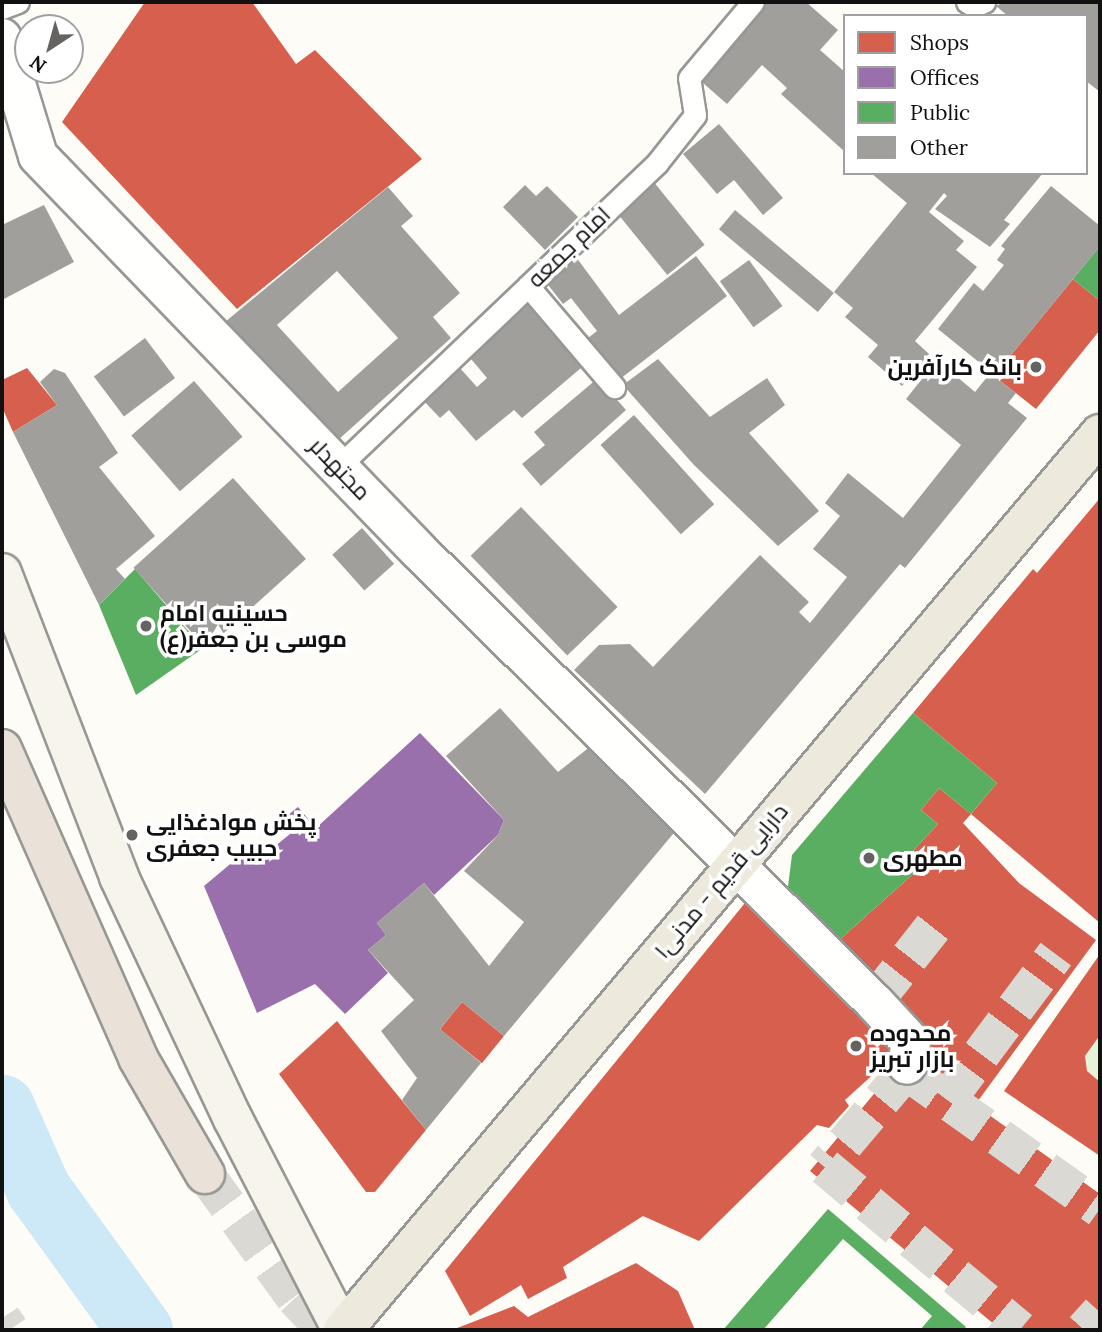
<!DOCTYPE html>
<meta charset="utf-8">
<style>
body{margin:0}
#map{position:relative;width:1102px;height:1332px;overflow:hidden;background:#fdfcf7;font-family:Lora,Cairo,serif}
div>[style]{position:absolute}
.green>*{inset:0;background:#e7f3d7}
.shops>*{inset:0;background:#d6604d;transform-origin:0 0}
.offices>*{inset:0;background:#9970ab}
.public>*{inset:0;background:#5aae61}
.river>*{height:65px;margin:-32.5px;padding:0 32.5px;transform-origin:32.5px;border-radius:32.5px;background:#cde8f7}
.building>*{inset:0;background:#a19f9c;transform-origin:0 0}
.street-tunnel>*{height:38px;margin-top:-19px;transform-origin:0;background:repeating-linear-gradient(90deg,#dad9d4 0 38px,transparent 0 57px)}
.highway-tunnel>*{height:38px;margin-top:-19px;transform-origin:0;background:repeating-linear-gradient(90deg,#dad9d4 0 38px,transparent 0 57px)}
.roads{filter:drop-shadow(2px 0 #979795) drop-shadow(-2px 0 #979795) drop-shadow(0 2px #979795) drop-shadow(0 -2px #979795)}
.lane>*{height:21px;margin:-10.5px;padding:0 10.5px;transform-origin:10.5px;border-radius:10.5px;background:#fffffe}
.street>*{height:38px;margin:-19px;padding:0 19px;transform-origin:19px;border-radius:19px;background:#fffffe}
.secondary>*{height:38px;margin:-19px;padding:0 19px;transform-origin:19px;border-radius:19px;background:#f6f4eb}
.primary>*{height:38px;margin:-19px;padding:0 19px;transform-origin:19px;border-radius:19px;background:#ede9dc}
.highway>*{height:38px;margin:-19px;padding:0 19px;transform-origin:19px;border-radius:19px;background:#eae1d8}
.dots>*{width:19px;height:19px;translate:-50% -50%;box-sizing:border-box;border:4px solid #fff;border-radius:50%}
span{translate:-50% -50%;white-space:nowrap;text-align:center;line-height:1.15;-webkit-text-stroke:7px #fff;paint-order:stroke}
.street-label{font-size:23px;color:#111}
.poi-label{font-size:23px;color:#111;font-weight:700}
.right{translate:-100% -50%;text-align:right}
.left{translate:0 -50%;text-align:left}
.frame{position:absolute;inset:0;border:4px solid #111;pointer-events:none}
.legend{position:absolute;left:843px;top:14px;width:245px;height:161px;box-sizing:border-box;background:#fff;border:2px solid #a0a0a0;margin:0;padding:9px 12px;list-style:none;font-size:21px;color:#111}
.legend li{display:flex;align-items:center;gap:14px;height:35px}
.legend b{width:35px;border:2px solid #a0a0a0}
.north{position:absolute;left:14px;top:14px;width:70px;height:70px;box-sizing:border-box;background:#fff;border:2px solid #a0a0a0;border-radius:50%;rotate:216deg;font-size:19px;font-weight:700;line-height:28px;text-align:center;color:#111}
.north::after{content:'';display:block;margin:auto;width:24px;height:32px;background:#646362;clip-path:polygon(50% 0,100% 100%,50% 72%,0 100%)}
</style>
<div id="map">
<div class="green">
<i style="clip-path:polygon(1100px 1035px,1100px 1082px,1087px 1071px,1085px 1056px)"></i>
</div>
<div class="shops">
<i style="clip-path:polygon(145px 2px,252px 2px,296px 64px,315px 50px,422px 159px,237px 309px,62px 122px)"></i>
<i style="clip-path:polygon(1073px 279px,1100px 301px,1100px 330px,1036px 409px,994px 376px)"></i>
<i style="clip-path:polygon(27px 368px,57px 405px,13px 432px,2px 407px,2px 380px)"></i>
<i style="clip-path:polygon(1100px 498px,1100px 923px,971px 814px,997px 783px,913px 713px,1033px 569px,1037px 573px)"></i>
<i style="clip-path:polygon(939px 788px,971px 814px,963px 823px,1019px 883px,1096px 940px,975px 1105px,1100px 1194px,1099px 1330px,1001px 1330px,810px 1171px,897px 1066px,917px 1062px,828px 950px,921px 867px,910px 854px,938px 824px,921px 810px)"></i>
<i style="clip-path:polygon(749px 898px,900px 1050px,845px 1100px,849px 1106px,829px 1128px,817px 1125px,699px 1241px,643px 1216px,563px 1267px,567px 1278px,528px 1299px,521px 1285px,470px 1316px,445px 1271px)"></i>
<i style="clip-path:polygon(1100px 954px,1100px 1035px,1085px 1056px,1087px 1071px,1100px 1082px,1100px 1156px,1004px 1091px)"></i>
<i style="left:462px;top:1002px;width:54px;height:35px;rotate:39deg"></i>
<i style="clip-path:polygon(337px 1021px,426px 1130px,375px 1192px,366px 1192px,279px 1074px)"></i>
<i style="clip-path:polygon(636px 1263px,678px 1291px,695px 1330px,452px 1330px,514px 1306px,528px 1317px)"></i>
</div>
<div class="offices">
<i style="clip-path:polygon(420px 733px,504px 820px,498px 835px,434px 895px,424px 883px,377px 923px,386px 935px,368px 950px,388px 973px,345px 1014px,315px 984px,257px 1013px,204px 886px,247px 850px,258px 860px,290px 834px,278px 823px,298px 807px,316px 828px)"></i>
</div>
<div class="public">
<i style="clip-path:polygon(1100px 246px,1100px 301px,1073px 279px)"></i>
<i style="clip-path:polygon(135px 569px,203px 648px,136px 695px,99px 605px)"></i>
<i style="clip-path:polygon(913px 713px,997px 783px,971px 814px,939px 788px,921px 810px,938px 824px,910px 854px,921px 867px,828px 950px,786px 902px,792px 855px)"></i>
<i style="clip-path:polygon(828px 1209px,966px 1327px,963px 1330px,920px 1330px,932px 1316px,843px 1239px,763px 1330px,723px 1330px)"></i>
</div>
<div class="river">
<i style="left:2px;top:1107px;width:90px;rotate:66.3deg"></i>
<i style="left:38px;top:1189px;width:174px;rotate:54.1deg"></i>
</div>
<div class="building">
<i style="clip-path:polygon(761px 2px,806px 2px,838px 30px,820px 50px,845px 72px,845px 152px,781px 94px,787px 88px,762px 65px,727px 104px,695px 76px)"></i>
<i style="clip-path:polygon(1004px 2px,1100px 2px,1100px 92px,1086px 81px,1086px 16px,1008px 16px,996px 6px)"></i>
<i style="clip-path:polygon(719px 124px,783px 198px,763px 215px,734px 180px,717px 194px,683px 154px)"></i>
<i style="clip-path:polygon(871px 173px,1043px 173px,1004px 220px,1010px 224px,990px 247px,935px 209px,947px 196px,944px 193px,929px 212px,964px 241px,956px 250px,977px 267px,915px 341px,929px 354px,902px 386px,868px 357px,878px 345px,845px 317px,853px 308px,834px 292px,907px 203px)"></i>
<i style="left:653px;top:181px;width:82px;height:48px;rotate:51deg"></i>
<i style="clip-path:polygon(525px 185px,536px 196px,547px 186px,578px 217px,545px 250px,503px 207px)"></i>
<i style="clip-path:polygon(1051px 186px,1100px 226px,1100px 246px,994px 376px,1016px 393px,1008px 403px,1027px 418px,905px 568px,900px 564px,705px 794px,574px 670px,599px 645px,630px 644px,653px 667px,760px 555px,809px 602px,799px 612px,810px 623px,847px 577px,813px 549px,840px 516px,825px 503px,848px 473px,903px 518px,961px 445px,906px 399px,937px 360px,975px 392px,991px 372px,938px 329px,974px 283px,983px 291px,1004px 265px,997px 260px,1005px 249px,1001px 246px)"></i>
<i style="clip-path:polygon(evenodd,388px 187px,413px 216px,401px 226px,460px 293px,433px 317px,451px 338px,337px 441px,225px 322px,388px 187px,337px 271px,398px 338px,338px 392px,277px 325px,337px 271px)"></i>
<i style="clip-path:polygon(44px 205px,74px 262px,2px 300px,2px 225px)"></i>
<i style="left:735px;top:210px;width:129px;height:25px;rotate:40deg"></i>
<i style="clip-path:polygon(573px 253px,619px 315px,696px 256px,727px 296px,620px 379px,588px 338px,597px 331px,571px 298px,563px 304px,542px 277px)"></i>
<i style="left:749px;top:260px;width:57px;height:36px;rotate:54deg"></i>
<i style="clip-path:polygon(526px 303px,581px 368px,522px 418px,514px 410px,476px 441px,449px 410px,440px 418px,422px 399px,459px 367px,477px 387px,487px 378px,466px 353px)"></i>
<i style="left:145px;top:338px;width:50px;height:64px;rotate:53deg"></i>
<i style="clip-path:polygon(658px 359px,710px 417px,767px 378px,785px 405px,749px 433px,819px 511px,778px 546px,694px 465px,623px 385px)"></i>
<i style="clip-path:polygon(54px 369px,65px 373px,118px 453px,99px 467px,155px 536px,116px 569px,125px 579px,99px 605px,13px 432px,57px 405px,40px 382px)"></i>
<i style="clip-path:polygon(598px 378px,626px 410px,541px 486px,522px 464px,545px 445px,534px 432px)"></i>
<i style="left:194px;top:381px;width:74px;height:83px;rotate:49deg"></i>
<i style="left:634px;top:415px;width:120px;height:45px;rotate:48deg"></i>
<i style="left:233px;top:478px;width:109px;height:134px;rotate:48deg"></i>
<i style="left:521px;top:507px;width:139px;height:70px;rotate:46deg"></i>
<i style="left:362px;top:528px;width:48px;height:40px;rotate:48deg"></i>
<i style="clip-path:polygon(500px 708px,558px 772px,596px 742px,678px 828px,504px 1036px,462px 1002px,440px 1029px,481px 1063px,426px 1130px,402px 1100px,417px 1078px,381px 1031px,414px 1000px,368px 950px,386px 935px,377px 923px,424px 883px,489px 966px,524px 922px,464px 871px,498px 835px,504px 820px,446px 756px)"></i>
</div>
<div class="street-tunnel">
<i style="left:874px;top:1002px;width:97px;rotate:-51.7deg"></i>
<i style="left:907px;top:1065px;width:6px;rotate:99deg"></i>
<i style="left:906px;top:1071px;width:238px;rotate:35.4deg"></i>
<i style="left:906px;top:1071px;width:126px;rotate:130.2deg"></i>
<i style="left:825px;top:1167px;width:254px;rotate:39.9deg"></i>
<i style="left:947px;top:1100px;width:182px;rotate:-53.3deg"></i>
<i style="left:1084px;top:1330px;width:24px;rotate:-48deg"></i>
</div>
<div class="highway-tunnel">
<i style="left:205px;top:1174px;width:153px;rotate:54deg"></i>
<i style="left:295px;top:1298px;width:44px;rotate:46.8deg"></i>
<i style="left:2px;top:1318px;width:14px;rotate:56deg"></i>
</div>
<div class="roads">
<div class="lane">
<i style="left:967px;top:2px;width:8px;rotate:30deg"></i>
<i style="left:974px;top:6px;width:11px;rotate:-22deg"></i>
<i style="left:2px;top:8px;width:17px;rotate:-21deg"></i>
<i style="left:528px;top:286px;width:133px;rotate:49.6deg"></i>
<i style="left:338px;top:467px;width:441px;rotate:-43.6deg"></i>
<i style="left:657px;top:163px;width:61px;rotate:-51.6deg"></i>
<i style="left:695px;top:115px;width:37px;rotate:-99deg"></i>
<i style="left:689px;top:78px;width:99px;rotate:-49.9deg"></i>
</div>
<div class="street">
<i style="left:2px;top:38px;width:123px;rotate:73deg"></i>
<i style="left:38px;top:156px;width:550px;rotate:46.03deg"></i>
<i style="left:420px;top:552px;width:639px;rotate:44.75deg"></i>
<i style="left:874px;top:1002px;width:54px;rotate:47.2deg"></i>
<i style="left:911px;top:1042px;width:23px;rotate:100deg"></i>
</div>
<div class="secondary">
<i style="left:2px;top:573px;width:326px;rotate:68.9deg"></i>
<i style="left:119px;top:877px;width:268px;rotate:64.8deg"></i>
<i style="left:233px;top:1119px;width:237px;rotate:62.7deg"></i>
</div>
<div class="primary">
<i style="left:343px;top:1330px;width:1173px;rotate:-49.81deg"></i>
</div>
<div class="highway">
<i style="left:2px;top:749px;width:338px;rotate:66.2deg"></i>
<i style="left:138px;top:1058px;width:134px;rotate:60deg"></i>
</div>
</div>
<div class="dots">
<i style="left:1036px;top:367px;background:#646362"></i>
<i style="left:146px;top:626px;background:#646362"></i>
<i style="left:132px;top:835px;background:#646362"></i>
<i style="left:869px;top:858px;background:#646362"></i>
<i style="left:856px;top:1046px;background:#646362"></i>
</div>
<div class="street-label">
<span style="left:569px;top:247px;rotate:-44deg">امام جمعه</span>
<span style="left:340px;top:469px;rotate:46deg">مجتهدلر</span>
<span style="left:721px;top:881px;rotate:-50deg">دارایی قدیم - مدنی۱</span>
</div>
<div class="poi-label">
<span class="right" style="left:1022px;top:367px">بانک کارآفرین</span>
<span class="left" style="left:160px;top:626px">حسینیه امام<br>موسی بن جعفر(ع)</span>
<span class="left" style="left:146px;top:835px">پخش موادغذایی<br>حبیب جعفری</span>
<span class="left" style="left:883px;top:858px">مطهری</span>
<span class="left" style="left:870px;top:1046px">محدوده<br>بازار تبریز</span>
</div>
<div class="frame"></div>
<ul class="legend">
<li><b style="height:19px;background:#d6604d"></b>Shops</li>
<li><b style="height:19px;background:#9970ab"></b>Offices</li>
<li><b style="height:19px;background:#5aae61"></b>Public</li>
<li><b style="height:19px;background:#a19f9c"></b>Other</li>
</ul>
<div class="north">N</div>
</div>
